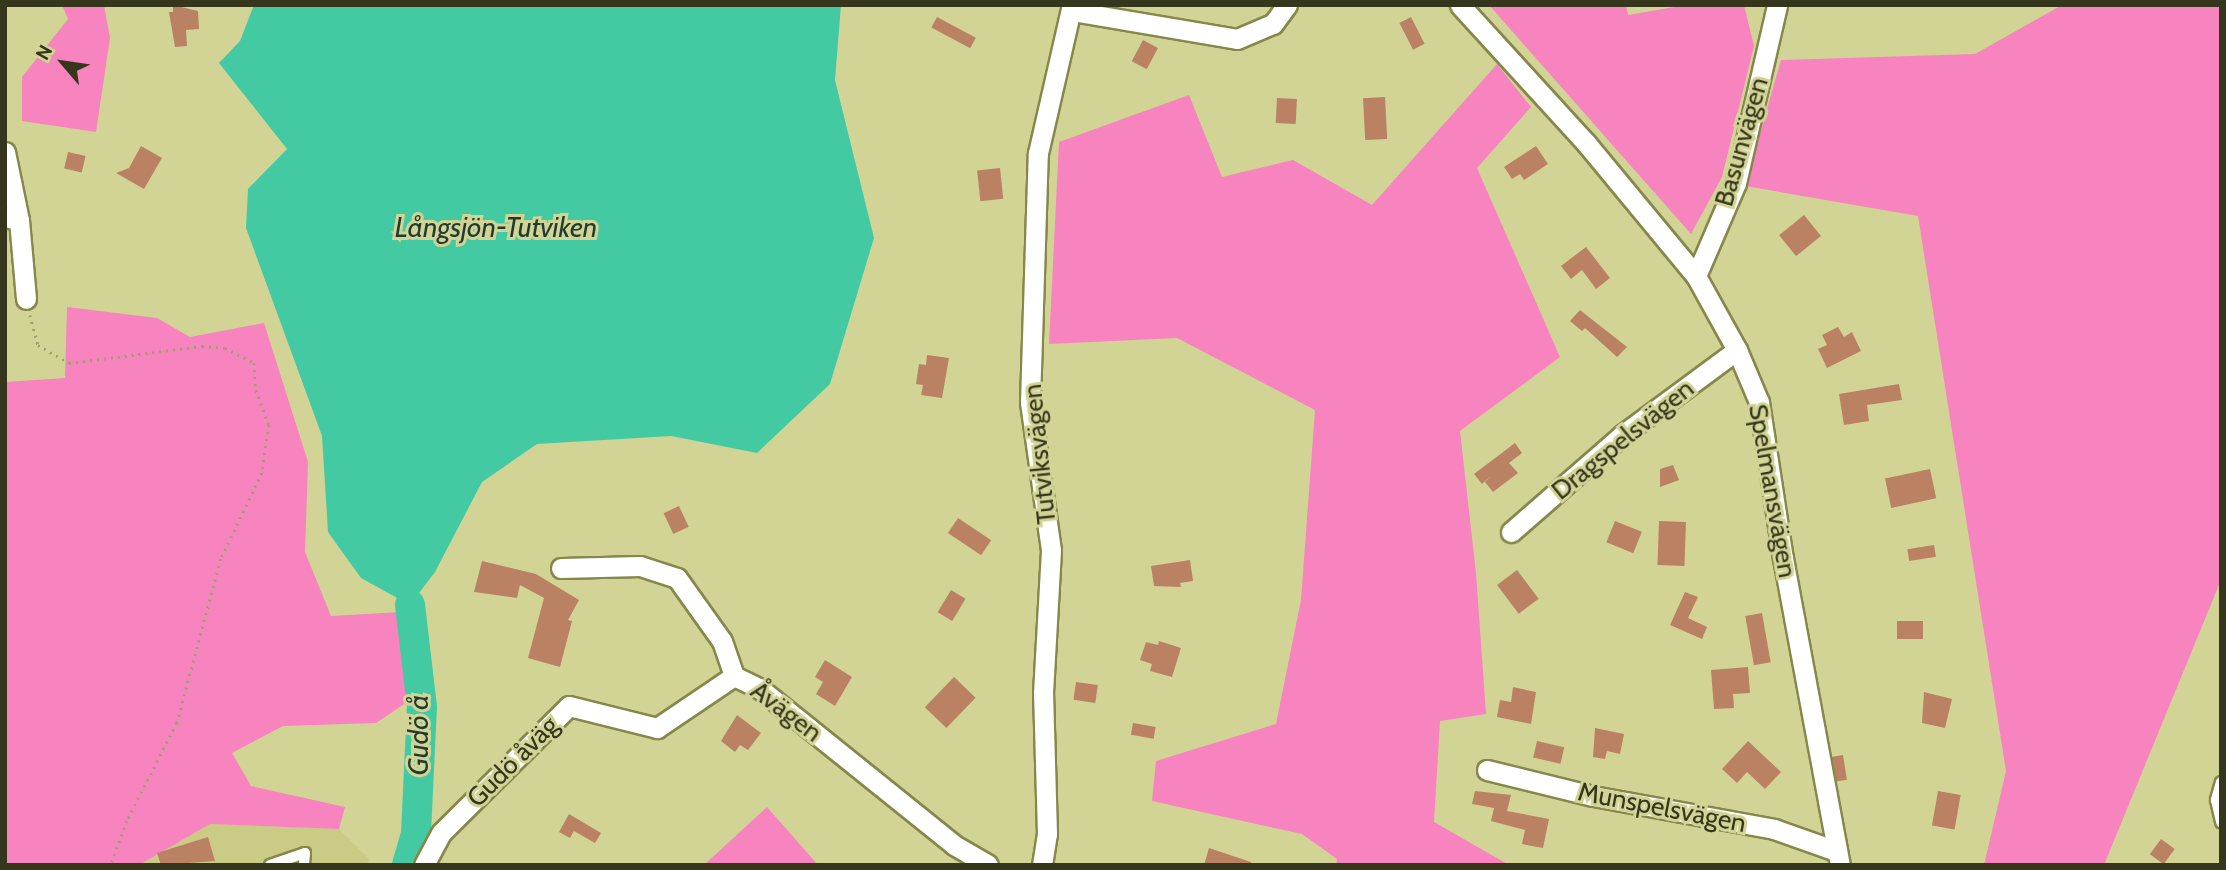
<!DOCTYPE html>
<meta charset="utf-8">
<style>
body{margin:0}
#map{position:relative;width:2226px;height:870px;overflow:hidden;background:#d2d496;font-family:Cabin,sans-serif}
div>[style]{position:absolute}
.built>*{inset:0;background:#cacc85}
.green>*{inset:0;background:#f784be}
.water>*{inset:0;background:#44caa3}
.river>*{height:30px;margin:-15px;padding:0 15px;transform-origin:15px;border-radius:15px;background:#44caa3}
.building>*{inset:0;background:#ba8263;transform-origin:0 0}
.path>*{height:2.5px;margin-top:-1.25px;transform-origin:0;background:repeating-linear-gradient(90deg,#9fa06e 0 2px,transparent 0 7px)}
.roads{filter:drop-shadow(2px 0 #86874b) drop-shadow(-2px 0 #86874b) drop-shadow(0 2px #86874b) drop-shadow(0 -2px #86874b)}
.service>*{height:10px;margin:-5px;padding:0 5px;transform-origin:5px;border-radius:5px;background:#fff}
.minor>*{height:19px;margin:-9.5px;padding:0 9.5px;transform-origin:9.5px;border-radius:9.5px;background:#fff}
span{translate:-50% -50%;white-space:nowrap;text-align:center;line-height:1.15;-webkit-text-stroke:6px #d2d496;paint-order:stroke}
.street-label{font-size:26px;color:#36361d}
.water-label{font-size:28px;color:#1f3b32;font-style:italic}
.frame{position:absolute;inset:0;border:7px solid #36361d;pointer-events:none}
.north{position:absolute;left:28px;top:28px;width:70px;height:70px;-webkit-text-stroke:5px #d2d496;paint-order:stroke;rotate:299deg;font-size:19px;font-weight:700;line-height:28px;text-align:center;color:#36361d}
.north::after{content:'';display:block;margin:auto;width:24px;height:32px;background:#36361d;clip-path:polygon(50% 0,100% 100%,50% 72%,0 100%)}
</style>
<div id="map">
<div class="built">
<i style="clip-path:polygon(210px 824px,339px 829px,369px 859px,367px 865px,139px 865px)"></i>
</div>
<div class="green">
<i style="clip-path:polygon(62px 5px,104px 5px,110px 38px,96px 132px,22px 121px,22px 77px,68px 19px)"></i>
<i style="clip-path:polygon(1489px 5px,1626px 5px,1628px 15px,1686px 5px,1744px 5px,1754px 46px,1722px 177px,1691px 234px)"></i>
<i style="clip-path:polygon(2062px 5px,2221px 5px,2221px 580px,2104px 865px,1984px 865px,2006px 771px,1918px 216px,1745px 186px,1781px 60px,1975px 54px)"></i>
<i style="clip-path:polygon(1497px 64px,1531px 107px,1477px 168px,1560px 357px,1460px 431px,1476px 573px,1486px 714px,1440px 721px,1434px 822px,1509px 865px,1336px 865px,1337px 859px,1302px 834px,1152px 801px,1156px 761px,1276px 724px,1301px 600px,1315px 410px,1177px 338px,1049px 344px,1059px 142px,1189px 95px,1222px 177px,1293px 160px,1372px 205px)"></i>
<i style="clip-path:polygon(67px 307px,157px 318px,190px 337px,264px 323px,308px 462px,305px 552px,331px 616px,401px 612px,410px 700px,376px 723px,283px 726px,232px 753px,251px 786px,345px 807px,339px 829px,210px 824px,139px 865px,5px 865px,5px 382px,65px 378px)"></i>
<i style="clip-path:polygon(767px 807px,818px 865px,704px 865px)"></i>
</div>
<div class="water">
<i style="clip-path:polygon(254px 5px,841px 5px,835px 80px,874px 238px,830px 384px,757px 453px,671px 436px,537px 444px,482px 482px,435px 572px,410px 605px,361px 578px,328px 532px,322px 436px,246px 228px,248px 189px,287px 149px,219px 63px,240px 41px)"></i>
</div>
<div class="river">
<i style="left:407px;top:865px;width:33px;rotate:-74deg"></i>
<i style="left:416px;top:833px;width:126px;rotate:-87.3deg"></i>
<i style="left:422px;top:707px;width:103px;rotate:-96.7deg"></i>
</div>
<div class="building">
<i style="clip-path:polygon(173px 5px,198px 11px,199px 29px,186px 30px,187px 46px,175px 47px,169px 12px,173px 12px)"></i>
<i style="left:937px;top:17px;width:44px;height:12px;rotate:28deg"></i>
<i style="left:1411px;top:17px;width:30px;height:13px;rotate:63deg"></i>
<i style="left:1143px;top:40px;width:17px;height:24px;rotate:28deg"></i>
<i style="left:1385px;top:97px;width:42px;height:22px;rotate:87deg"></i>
<i style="left:1277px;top:98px;width:20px;height:25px;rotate:3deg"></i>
<i style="clip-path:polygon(141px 146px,162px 158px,144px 189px,116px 173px,129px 168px)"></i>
<i style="clip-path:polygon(1536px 146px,1548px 164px,1524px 180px,1520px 174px,1512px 179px,1504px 167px)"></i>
<i style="left:68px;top:152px;width:18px;height:17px;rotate:13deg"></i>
<i style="left:1000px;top:168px;width:31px;height:23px;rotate:84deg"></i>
<i style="left:1804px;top:215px;width:27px;height:32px;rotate:51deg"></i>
<i style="clip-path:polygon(1586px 247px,1610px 278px,1596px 289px,1582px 270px,1571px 279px,1561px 266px)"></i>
<i style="clip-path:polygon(1580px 310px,1627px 347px,1617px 357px,1585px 328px,1582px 331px,1570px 321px)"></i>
<i style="clip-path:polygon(1838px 327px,1844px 337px,1852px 332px,1861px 351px,1827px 368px,1818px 349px,1827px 345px,1822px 335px)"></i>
<i style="clip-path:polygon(927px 355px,949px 358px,942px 398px,921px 395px,923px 385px,916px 384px,919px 364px,926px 365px)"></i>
<i style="clip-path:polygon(1899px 384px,1902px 400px,1867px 405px,1869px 421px,1844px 425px,1839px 394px)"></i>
<i style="clip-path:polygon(1515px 443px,1522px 453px,1509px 463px,1518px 473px,1493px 492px,1485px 482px,1491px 476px,1482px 484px,1474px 474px)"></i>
<i style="clip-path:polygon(1673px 465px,1679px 480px,1660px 487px,1660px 469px)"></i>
<i style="left:1930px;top:469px;width:30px;height:46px;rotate:78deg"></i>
<i style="left:679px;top:506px;width:23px;height:17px;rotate:65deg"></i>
<i style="left:958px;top:518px;width:40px;height:18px;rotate:34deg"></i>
<i style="left:1615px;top:521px;width:29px;height:23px;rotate:22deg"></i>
<i style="left:1659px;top:521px;width:27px;height:44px;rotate:2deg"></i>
<i style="left:1934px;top:545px;width:12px;height:27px;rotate:81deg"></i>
<i style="clip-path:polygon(1190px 560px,1193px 581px,1180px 583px,1181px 587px,1154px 586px,1151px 566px)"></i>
<i style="clip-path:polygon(482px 561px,536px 574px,579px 600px,568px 620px,572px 621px,560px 667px,528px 658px,544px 598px,520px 585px,517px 598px,474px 592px)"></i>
<i style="left:1517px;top:570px;width:36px;height:25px;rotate:53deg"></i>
<i style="left:951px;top:590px;width:17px;height:26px;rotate:31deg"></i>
<i style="clip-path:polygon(1685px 592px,1698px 597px,1688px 618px,1707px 627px,1702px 639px,1670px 625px)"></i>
<i style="left:1762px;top:613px;width:50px;height:17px;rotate:80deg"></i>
<i style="left:1923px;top:621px;width:18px;height:26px;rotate:90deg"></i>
<i style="clip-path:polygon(1159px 641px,1181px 648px,1172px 677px,1150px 671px,1152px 664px,1140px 660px,1146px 642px,1158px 645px)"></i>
<i style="clip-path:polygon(825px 660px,852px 677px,835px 706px,816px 694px,823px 682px,815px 677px)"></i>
<i style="clip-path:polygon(1748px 667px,1750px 693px,1733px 694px,1734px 708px,1714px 709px,1711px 670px)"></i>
<i style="left:954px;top:677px;width:30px;height:42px;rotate:44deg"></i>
<i style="left:1076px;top:682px;width:22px;height:18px;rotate:8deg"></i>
<i style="clip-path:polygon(1513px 687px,1536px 692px,1531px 724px,1497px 717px,1500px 700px,1511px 702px)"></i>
<i style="clip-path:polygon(1924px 692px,1952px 699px,1945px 728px,1922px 723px)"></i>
<i style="clip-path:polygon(737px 715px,761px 733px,748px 750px,740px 745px,735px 752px,721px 741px)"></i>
<i style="left:1133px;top:723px;width:23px;height:12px;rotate:10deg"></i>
<i style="clip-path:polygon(1595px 728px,1624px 734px,1620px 754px,1607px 751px,1605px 759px,1593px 757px)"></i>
<i style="left:1537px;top:741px;width:28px;height:17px;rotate:13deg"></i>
<i style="clip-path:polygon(1748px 741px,1781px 772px,1765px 789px,1747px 772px,1737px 783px,1722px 769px)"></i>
<i style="left:1843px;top:755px;width:25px;height:11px;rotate:81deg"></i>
<i style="clip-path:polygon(1475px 791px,1511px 795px,1507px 811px,1549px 819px,1543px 848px,1522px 844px,1525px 830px,1491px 821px,1494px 808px,1472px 804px)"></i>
<i style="left:1938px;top:791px;width:23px;height:35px;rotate:10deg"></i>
<i style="clip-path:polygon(569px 814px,601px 833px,595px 843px,574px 831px,570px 838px,559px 832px)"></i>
<i style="clip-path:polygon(208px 837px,215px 861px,161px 865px,157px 853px)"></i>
<i style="left:2161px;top:839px;width:17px;height:19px;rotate:36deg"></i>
<i style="clip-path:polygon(1209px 848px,1251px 862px,1251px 865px,1204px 865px)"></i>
</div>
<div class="path">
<i style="left:30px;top:315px;width:31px;rotate:75deg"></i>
<i style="left:38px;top:345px;width:36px;rotate:30deg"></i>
<i style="left:69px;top:363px;width:134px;rotate:-7.3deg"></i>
<i style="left:202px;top:346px;width:23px;rotate:5deg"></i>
<i style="left:225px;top:348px;width:33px;rotate:27deg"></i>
<i style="left:254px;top:363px;width:27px;rotate:86deg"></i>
<i style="left:256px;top:390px;width:37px;rotate:70deg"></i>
<i style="left:269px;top:425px;width:49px;rotate:98.3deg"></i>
<i style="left:262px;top:473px;width:95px;rotate:115.5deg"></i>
<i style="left:221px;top:559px;width:170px;rotate:105deg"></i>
<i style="left:177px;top:723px;width:110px;rotate:117deg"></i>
<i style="left:127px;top:821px;width:47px;rotate:110deg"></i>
</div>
<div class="roads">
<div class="service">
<i style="left:2221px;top:782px;width:19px;rotate:106deg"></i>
<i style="left:2216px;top:800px;width:23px;rotate:77deg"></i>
<i style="left:270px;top:865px;width:37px;rotate:-19deg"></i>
<i style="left:305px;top:853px;width:12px;rotate:95deg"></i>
</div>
<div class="minor">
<i style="left:1460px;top:5px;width:187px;rotate:47.6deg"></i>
<i style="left:1586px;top:143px;width:173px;rotate:50.4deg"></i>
<i style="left:1696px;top:276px;width:85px;rotate:61deg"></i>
<i style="left:1737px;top:350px;width:56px;rotate:67.1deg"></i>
<i style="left:1759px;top:402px;width:158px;rotate:81.3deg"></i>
<i style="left:1783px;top:558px;width:312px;rotate:79.5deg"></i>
<i style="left:1072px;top:11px;width:167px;rotate:9.6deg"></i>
<i style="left:1237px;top:39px;width:39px;rotate:-23deg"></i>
<i style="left:1273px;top:24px;width:24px;rotate:-54deg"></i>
<i style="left:5px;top:152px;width:69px;rotate:78.4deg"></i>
<i style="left:19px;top:220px;width:14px;rotate:-168deg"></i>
<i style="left:19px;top:220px;width:79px;rotate:84.9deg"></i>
<i style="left:1696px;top:276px;width:101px;rotate:-66.7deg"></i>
<i style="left:1736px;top:183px;width:183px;rotate:-77deg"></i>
<i style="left:1511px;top:532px;width:147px;rotate:-41.1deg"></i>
<i style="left:1622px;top:435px;width:143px;rotate:-36.5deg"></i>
<i style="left:561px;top:568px;width:79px;rotate:-1.5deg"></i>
<i style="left:640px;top:566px;width:39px;rotate:18deg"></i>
<i style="left:677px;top:578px;width:77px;rotate:54.5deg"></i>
<i style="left:722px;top:641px;width:37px;rotate:71deg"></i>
<i style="left:734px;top:676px;width:28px;rotate:26deg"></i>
<i style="left:759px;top:688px;width:250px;rotate:38.8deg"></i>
<i style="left:954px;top:845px;width:39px;rotate:30deg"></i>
<i style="left:1487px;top:770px;width:109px;rotate:13.8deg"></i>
<i style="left:1593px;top:796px;width:184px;rotate:10.3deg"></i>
<i style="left:1774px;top:829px;width:66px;rotate:19.5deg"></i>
<i style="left:424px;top:865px;width:36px;rotate:-62deg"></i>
<i style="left:441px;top:833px;width:180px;rotate:-44.8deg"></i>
<i style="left:569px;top:706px;width:91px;rotate:14deg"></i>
<i style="left:657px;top:728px;width:93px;rotate:-34deg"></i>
<i style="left:1042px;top:865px;width:31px;rotate:-81deg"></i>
<i style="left:1047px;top:834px;width:141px;rotate:-91.6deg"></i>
<i style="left:1043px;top:693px;width:143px;rotate:-86.8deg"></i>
<i style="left:1051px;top:550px;width:149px;rotate:-98.1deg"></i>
<i style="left:1030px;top:402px;width:249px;rotate:-88.2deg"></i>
<i style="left:1038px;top:153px;width:152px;rotate:-77.1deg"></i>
</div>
</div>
<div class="street-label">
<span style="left:1742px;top:142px;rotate:-74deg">Basunvägen</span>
<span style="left:1623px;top:440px;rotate:-39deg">Dragspelsvägen</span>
<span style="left:1040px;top:454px;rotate:-96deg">Tutviksvägen</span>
<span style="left:1772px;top:491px;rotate:80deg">Spelmansvägen</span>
<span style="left:786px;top:712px;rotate:37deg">Åvägen</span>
<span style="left:513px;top:762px;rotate:-45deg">Gudö åväg</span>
<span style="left:1662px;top:808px;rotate:11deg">Munspelsvägen</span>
</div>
<div class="water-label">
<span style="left:496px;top:227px">Långsjön-Tutviken</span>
<span style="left:418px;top:735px;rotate:-90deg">Gudö å</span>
</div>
<div class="frame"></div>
<div class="north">N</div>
</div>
